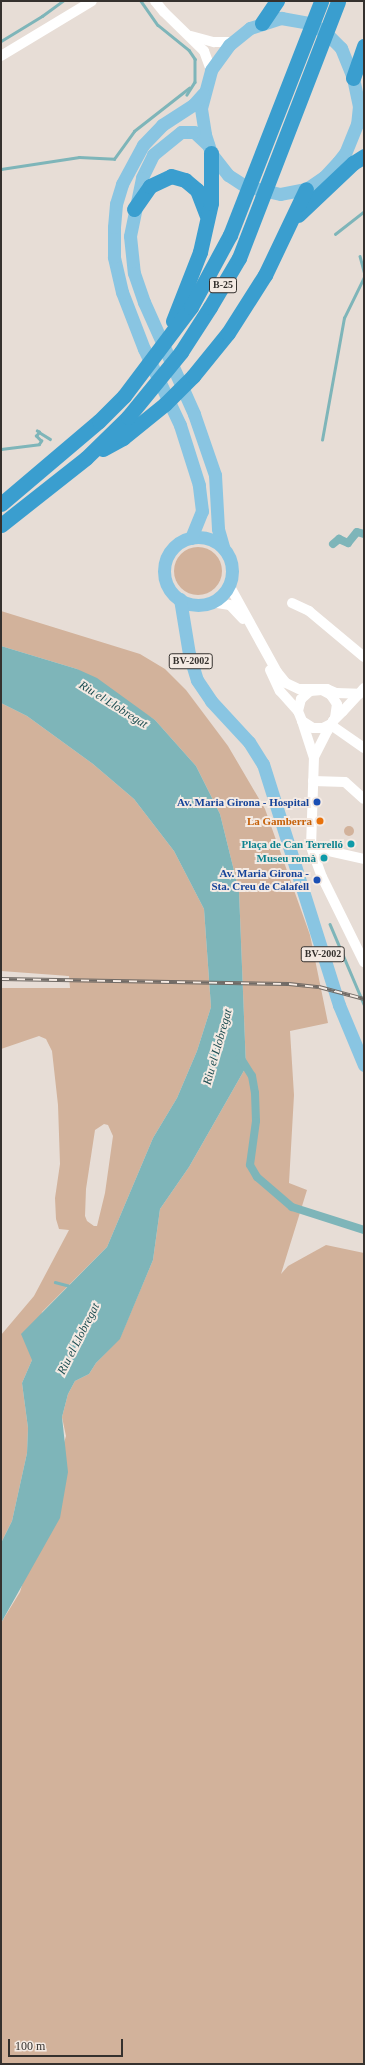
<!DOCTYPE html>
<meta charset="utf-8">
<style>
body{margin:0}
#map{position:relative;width:365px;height:2065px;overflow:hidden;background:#e7ddd6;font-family:Georgia,serif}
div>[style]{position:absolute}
.green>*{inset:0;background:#d2b29b}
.round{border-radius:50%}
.water>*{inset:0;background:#7eb5b9}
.stream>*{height:2.5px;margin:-1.25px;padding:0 1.25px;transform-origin:1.25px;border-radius:1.25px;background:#7eb5b9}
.canal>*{height:8px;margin:-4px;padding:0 4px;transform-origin:4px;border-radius:4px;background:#7eb5b9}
.minor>*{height:10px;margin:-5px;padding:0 5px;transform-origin:5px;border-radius:5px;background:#fff}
.major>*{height:13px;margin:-6.5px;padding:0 6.5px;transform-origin:6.5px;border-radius:6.5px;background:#89c5e2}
.major>.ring{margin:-6.5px;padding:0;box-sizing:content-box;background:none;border:13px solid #89c5e2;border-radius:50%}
.highway>*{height:15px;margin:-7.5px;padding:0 7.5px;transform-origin:7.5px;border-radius:7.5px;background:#3a9ecf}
.rail>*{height:4px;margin-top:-2px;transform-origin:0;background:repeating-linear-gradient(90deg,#f4eae3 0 8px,#716b66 0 16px);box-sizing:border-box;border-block:1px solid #716b66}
.dots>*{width:11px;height:11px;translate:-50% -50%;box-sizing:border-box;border:2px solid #f4eae3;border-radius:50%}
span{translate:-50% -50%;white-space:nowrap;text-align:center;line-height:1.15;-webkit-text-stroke:4px #f4eae3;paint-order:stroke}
.shield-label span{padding:1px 3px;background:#f4eae3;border:1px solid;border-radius:3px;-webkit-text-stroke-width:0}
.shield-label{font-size:10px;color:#35312e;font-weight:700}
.transit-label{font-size:11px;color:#164399;font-weight:700}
.right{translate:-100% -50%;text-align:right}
.food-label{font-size:11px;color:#c56008;font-weight:700}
.culture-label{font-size:11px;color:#0d838f;font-weight:700}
.water-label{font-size:12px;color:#1b4c50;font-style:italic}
.frame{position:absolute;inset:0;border:2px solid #35312e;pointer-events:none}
.scale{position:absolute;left:8px;top:2039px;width:115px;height:18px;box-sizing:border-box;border:2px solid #35312e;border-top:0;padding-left:5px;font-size:12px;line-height:14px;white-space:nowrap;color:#35312e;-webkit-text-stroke:3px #f4eae3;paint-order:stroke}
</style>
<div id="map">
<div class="green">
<i class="round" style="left:174px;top:547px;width:48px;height:48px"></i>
<i style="clip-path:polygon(1px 611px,140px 654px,165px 669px,186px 690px,228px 746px,265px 809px,310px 935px,328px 1023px,290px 1031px,294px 1095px,289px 1183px,307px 1190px,281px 1274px,288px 1266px,326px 1245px,364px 1253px,364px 2064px,1px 2064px,1px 1623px,20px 1592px,66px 1436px,62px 1417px,68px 1394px,75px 1381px,89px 1374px,96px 1363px,120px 1338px,153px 1260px,160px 1209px,189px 1167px,246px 1067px,239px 891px,220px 814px,196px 766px,155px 720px,77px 669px,1px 646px)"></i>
<i style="clip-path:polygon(evenodd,1px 703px,27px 716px,93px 764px,134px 799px,174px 851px,204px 909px,211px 1007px,197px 1051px,177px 1098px,153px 1138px,107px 1247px,42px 1312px,32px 1360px,22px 1383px,28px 1428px,27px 1453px,12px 1521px,1px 1543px,1px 1335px,34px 1296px,69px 1230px,59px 1229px,56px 1219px,55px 1198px,60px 1164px,58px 1105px,52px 1051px,46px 1039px,39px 1036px,1px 1049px,1px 988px,70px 988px,69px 976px,1px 971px,1px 703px,104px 1124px,108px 1125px,113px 1136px,105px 1193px,97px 1226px,94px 1226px,87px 1221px,85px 1216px,86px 1189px,95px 1130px,104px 1124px)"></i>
<i class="round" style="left:344px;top:826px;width:10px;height:10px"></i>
</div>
<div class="water">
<i style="clip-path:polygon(1px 646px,77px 669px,97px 678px,155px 720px,196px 766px,220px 814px,239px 891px,246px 1067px,189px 1167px,160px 1209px,153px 1260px,120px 1339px,96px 1363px,89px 1374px,75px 1381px,68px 1394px,62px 1417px,68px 1472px,60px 1518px,1px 1623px,1px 1543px,12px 1521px,27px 1453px,28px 1428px,22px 1383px,32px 1360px,21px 1334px,107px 1247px,153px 1138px,177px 1098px,197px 1051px,211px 1007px,204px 909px,174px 851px,134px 799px,93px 764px,27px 716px,1px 703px)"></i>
</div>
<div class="stream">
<i style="left:141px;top:1px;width:29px;rotate:55deg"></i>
<i style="left:158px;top:25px;width:40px;rotate:39deg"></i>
<i style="left:189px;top:50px;width:11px;rotate:56deg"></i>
<i style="left:195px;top:59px;width:23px;rotate:90deg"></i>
<i style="left:195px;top:82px;width:15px;rotate:122deg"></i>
<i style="left:1px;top:41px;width:48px;rotate:-31.4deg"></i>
<i style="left:42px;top:16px;width:26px;rotate:-36deg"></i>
<i style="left:1px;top:169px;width:79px;rotate:-8.7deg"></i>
<i style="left:79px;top:157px;width:35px;rotate:3deg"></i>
<i style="left:114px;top:159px;width:34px;rotate:-54deg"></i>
<i style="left:134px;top:131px;width:70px;rotate:-38deg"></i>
<i style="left:335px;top:234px;width:37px;rotate:-38deg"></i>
<i style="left:360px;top:256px;width:16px;rotate:75deg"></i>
<i style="left:39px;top:432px;width:13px;rotate:32deg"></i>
<i style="left:322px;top:440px;width:124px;rotate:-79.8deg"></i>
<i style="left:344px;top:318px;width:46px;rotate:-64deg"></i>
<i style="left:1px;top:449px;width:38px;rotate:-7deg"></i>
<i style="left:39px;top:444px;width:4px;rotate:-56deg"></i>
<i style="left:41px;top:441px;width:7px;rotate:-135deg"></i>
<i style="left:36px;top:436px;width:5px;rotate:-53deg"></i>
<i style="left:39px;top:432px;width:2px;rotate:-153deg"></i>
<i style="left:330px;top:924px;width:87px;rotate:67deg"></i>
<i style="left:55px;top:1282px;width:16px;rotate:15deg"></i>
</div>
<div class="canal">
<i style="left:333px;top:544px;width:8px;rotate:-40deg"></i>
<i style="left:339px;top:539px;width:10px;rotate:24deg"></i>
<i style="left:348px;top:543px;width:14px;rotate:-51deg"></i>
<i style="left:357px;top:532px;width:7px;rotate:16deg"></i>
<i style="left:240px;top:1057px;width:22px;rotate:58deg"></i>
<i style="left:252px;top:1076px;width:17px;rotate:80deg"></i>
<i style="left:255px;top:1093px;width:28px;rotate:88deg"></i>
<i style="left:256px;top:1121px;width:44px;rotate:97.8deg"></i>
<i style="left:250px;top:1165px;width:14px;rotate:60deg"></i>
<i style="left:257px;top:1177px;width:46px;rotate:40.6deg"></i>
<i style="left:292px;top:1207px;width:76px;rotate:17.7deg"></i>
</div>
<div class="minor">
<i style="left:155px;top:1px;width:14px;rotate:51deg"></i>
<i style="left:164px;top:12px;width:56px;rotate:44.3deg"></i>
<i style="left:204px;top:51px;width:20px;rotate:70deg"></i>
<i style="left:191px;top:36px;width:24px;rotate:15deg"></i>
<i style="left:214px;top:42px;width:18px"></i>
<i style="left:1px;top:56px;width:106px;rotate:-31.1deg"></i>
<i style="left:229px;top:585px;width:99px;rotate:61.1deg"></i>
<i style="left:277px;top:672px;width:14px;rotate:51deg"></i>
<i style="left:286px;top:683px;width:14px;rotate:25deg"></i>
<i style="left:299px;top:689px;width:28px"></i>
<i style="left:327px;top:689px;width:10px;rotate:24deg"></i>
<i style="left:336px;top:693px;width:23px;rotate:2deg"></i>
<i style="left:211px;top:602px;width:19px;rotate:9deg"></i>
<i style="left:230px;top:605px;width:19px;rotate:47deg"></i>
<i style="left:292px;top:603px;width:19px;rotate:25deg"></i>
<i style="left:309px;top:611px;width:72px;rotate:39.9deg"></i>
<i style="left:270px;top:670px;width:23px;rotate:65deg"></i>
<i style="left:280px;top:691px;width:27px;rotate:48deg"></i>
<i style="left:302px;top:721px;width:38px;rotate:72deg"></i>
<i style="left:314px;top:757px;width:90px;rotate:91.9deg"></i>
<i style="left:311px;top:847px;width:32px;rotate:70deg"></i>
<i style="left:322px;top:877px;width:95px;rotate:63.7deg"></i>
<i style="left:331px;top:725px;width:40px;rotate:34.9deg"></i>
<i style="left:314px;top:757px;width:30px;rotate:-63deg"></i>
<i style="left:328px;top:730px;width:6px;rotate:-59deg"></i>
<i style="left:331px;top:725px;width:4px;rotate:-63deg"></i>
<i style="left:333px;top:721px;width:4px;rotate:-56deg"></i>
<i style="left:335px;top:718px;width:14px;rotate:-82deg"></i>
<i style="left:337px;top:704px;width:11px;rotate:-124deg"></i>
<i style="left:331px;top:695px;width:10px;rotate:-151deg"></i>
<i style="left:322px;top:690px;width:12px;rotate:175deg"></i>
<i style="left:310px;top:691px;width:12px;rotate:138deg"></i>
<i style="left:301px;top:699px;width:12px;rotate:104deg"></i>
<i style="left:298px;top:711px;width:11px;rotate:68deg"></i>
<i style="left:302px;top:721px;width:13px;rotate:32deg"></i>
<i style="left:313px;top:728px;width:10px"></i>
<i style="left:323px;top:728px;width:9px;rotate:-27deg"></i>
<i style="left:331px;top:724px;width:4px;rotate:-56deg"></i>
<i style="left:333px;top:721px;width:14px;rotate:-45deg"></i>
<i style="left:343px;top:711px;width:23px;rotate:-47deg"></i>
<i style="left:359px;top:694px;width:8px;rotate:-50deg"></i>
<i style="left:313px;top:781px;width:32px;rotate:2deg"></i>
<i style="left:345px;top:782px;width:25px;rotate:42deg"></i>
<i style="left:311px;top:847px;width:54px;rotate:12.8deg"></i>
</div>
<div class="major">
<i style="left:281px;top:18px;width:28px;rotate:10deg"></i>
<i style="left:309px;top:23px;width:18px;rotate:29deg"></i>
<i style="left:325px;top:32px;width:23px;rotate:45deg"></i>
<i style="left:341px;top:48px;width:32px;rotate:68deg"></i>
<i style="left:353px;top:78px;width:29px;rotate:78deg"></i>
<i style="left:359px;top:106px;width:18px;rotate:96deg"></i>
<i style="left:357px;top:124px;width:31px;rotate:112deg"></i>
<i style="left:345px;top:153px;width:11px;rotate:128deg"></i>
<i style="left:338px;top:162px;width:21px;rotate:133deg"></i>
<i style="left:324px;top:177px;width:22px;rotate:146deg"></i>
<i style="left:306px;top:189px;width:26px;rotate:169deg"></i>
<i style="left:280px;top:194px;width:36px;rotate:-167deg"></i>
<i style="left:245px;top:186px;width:20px;rotate:-147deg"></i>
<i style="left:228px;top:175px;width:28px;rotate:-128deg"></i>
<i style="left:211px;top:153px;width:20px;rotate:-108deg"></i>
<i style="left:205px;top:134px;width:26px;rotate:-99deg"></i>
<i style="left:201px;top:108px;width:39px;rotate:-75deg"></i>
<i style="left:211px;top:70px;width:31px;rotate:-54deg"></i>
<i style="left:229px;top:45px;width:27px;rotate:-39deg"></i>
<i style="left:250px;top:28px;width:33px;rotate:-18deg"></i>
<i style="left:208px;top:145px;width:19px;rotate:-137deg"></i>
<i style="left:194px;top:132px;width:13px;rotate:180deg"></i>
<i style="left:181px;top:132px;width:36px;rotate:141deg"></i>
<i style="left:153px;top:155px;width:25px;rotate:116deg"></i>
<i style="left:142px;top:178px;width:59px;rotate:101.7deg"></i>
<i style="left:130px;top:236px;width:37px;rotate:84deg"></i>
<i style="left:134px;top:273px;width:31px;rotate:71deg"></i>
<i style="left:144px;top:302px;width:123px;rotate:65.9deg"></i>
<i style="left:194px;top:414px;width:65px;rotate:71deg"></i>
<i style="left:215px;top:475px;width:54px;rotate:86.8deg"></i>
<i style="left:218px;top:529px;width:19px;rotate:74deg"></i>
<i class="ring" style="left:164px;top:537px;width:55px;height:55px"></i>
<i style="left:191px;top:538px;width:29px;rotate:-68deg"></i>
<i style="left:202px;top:511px;width:26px;rotate:-97deg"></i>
<i style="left:199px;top:485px;width:63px;rotate:-107.6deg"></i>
<i style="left:180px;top:425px;width:84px;rotate:-115.3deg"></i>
<i style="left:144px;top:349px;width:61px;rotate:-111.1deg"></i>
<i style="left:122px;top:292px;width:36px;rotate:-103deg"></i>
<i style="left:114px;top:257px;width:30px;rotate:-90deg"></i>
<i style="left:114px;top:227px;width:23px;rotate:-85deg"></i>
<i style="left:116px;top:204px;width:21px;rotate:-73deg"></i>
<i style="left:122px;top:184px;width:44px;rotate:-61.7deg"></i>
<i style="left:143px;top:145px;width:28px;rotate:-46deg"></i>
<i style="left:162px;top:125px;width:37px;rotate:-33deg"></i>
<i style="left:193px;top:105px;width:15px;rotate:-48deg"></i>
<i style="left:180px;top:599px;width:56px;rotate:80.7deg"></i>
<i style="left:189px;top:654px;width:27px;rotate:73deg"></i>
<i style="left:197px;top:680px;width:25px;rotate:56deg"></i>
<i style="left:211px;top:701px;width:56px;rotate:47.2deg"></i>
<i style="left:249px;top:742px;width:26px;rotate:58deg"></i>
<i style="left:263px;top:764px;width:253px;rotate:72.5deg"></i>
<i style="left:339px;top:1005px;width:65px;rotate:67.4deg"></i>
</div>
<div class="highway">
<i style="left:262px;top:23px;width:27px;rotate:-56deg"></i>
<i style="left:353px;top:78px;width:34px;rotate:-71deg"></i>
<i style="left:134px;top:209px;width:28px;rotate:-55deg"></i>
<i style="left:150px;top:186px;width:23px;rotate:-25deg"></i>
<i style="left:171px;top:176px;width:15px;rotate:16deg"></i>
<i style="left:185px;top:180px;width:16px;rotate:40deg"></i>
<i style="left:197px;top:190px;width:26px;rotate:69deg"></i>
<i style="left:298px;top:215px;width:76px;rotate:-43.4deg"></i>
<i style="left:353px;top:163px;width:13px;rotate:-32deg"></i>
<i style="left:173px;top:321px;width:74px;rotate:-68.6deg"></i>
<i style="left:200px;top:252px;width:50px;rotate:-77.3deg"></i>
<i style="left:211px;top:203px;width:50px;rotate:-90deg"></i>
<i style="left:103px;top:449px;width:23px;rotate:-29deg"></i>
<i style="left:123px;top:438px;width:54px;rotate:-39deg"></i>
<i style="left:165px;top:404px;width:40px;rotate:-45deg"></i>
<i style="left:193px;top:376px;width:55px;rotate:-50.9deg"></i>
<i style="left:228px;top:333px;width:69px;rotate:-57.5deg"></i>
<i style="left:265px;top:275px;width:95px;rotate:-64.5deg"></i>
<i style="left:1px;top:504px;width:128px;rotate:-40.3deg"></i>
<i style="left:99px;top:421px;width:35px;rotate:-45deg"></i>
<i style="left:124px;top:396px;width:111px;rotate:-53deg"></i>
<i style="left:191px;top:307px;width:82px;rotate:-61.6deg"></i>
<i style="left:230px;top:235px;width:251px;rotate:-68.7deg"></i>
<i style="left:1px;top:525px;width:108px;rotate:-38.2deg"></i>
<i style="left:86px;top:458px;width:59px;rotate:-44.3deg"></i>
<i style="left:128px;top:417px;width:84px;rotate:-50.8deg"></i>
<i style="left:181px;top:352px;width:54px;rotate:-57.2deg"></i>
<i style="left:210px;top:307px;width:57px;rotate:-59.4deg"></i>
<i style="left:239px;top:258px;width:275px;rotate:-68.9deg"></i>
</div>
<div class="rail">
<i style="left:1px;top:979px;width:288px;rotate:1deg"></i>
<i style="left:289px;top:984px;width:30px;rotate:6deg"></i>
<i style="left:319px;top:987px;width:47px;rotate:14.9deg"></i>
</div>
<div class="dots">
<i style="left:317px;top:802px;background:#1a4fb4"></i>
<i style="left:320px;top:821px;background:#e8710a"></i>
<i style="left:351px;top:844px;background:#0f9aa8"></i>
<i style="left:324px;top:858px;background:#0f9aa8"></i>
<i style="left:317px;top:880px;background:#1a4fb4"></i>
</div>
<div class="shield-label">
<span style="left:223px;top:285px">B-25</span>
<span style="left:191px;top:661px">BV-2002</span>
<span style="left:323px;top:954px">BV-2002</span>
</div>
<div class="transit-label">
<span class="right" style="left:309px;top:802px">Av. Maria Girona - Hospital</span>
<span class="right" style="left:309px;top:880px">Av. Maria Girona -<br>Sta. Creu de Calafell</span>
</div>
<div class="food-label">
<span class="right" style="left:312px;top:821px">La Gamberra</span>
</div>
<div class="culture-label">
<span class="right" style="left:343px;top:844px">Plaça de Can Terrelló</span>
<span class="right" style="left:316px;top:858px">Museu romà</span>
</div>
<div class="water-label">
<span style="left:113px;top:705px;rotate:32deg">Riu el Llobregat</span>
<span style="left:218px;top:1047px;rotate:-74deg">Riu el Llobregat</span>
<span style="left:79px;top:1339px;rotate:-63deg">Riu el Llobregat</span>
</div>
<div class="frame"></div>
<div class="scale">100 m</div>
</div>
